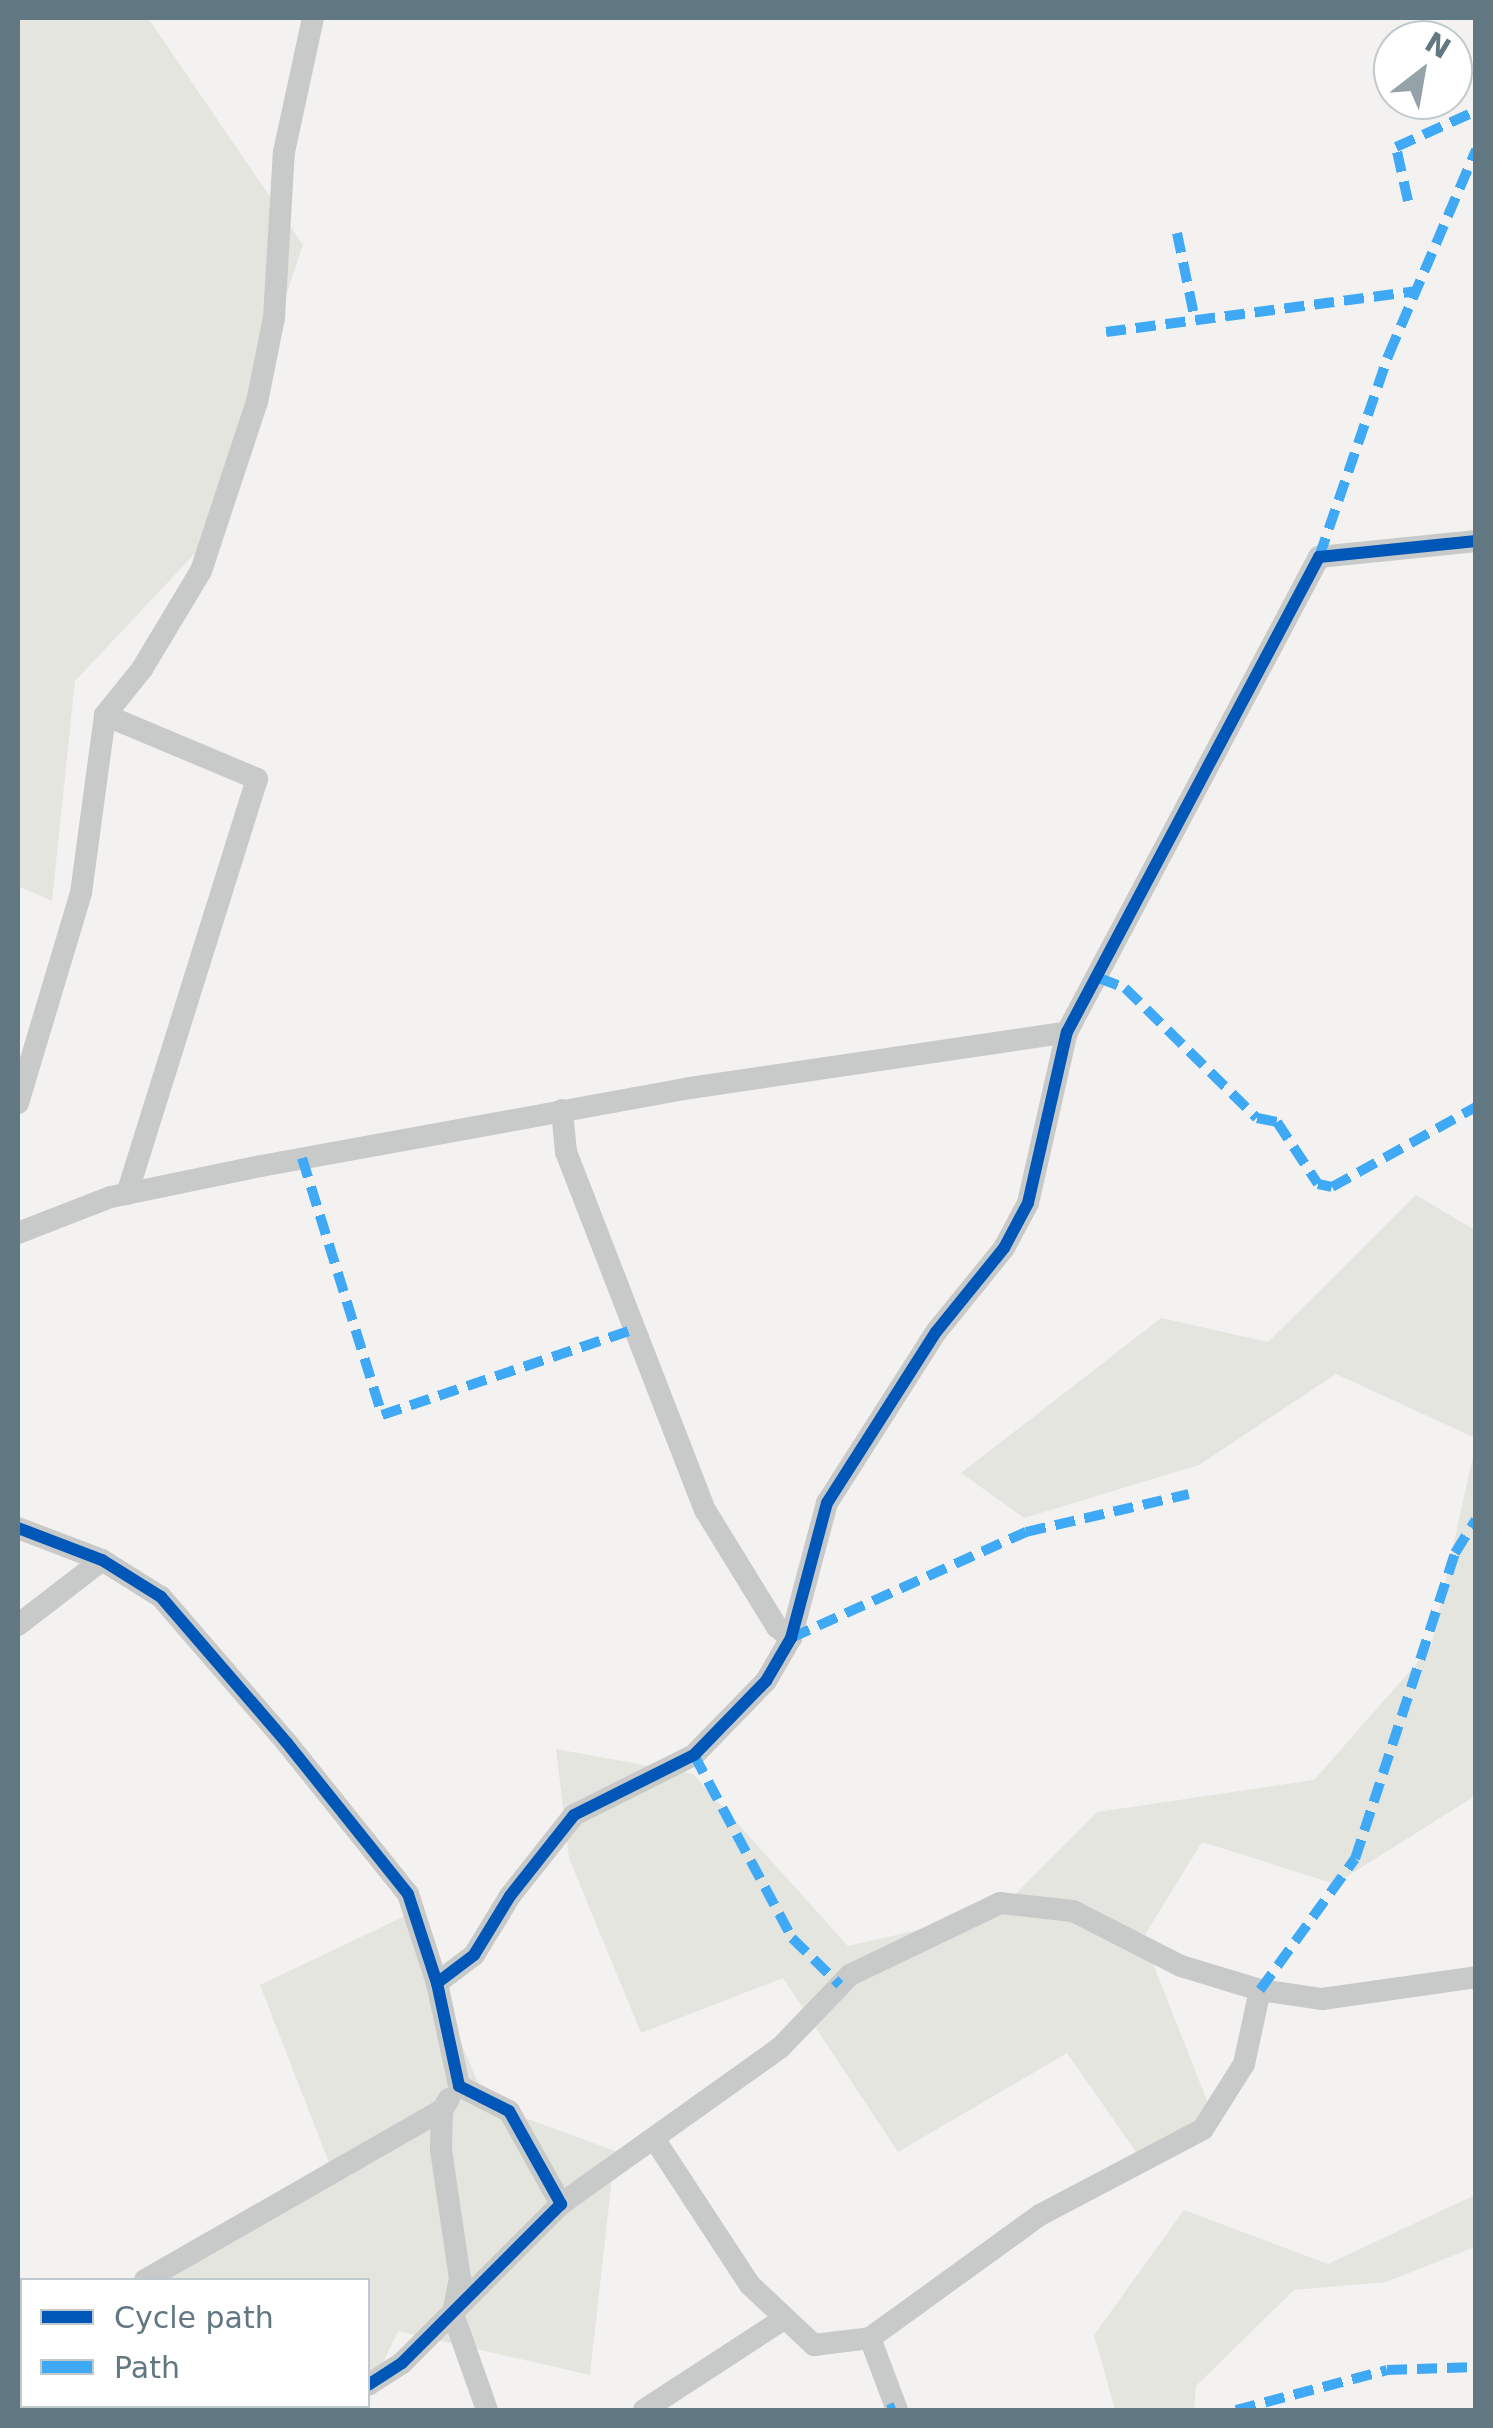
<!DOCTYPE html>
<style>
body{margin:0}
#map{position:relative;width:1493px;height:2428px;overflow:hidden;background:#f3f2f0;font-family:"DejaVu Sans",sans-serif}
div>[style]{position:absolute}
.green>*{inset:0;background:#e3e5de}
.minor>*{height:22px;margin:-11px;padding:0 11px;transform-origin:11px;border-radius:11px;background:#c8caca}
.quiet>*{height:10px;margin-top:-5px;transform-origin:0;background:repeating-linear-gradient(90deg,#3fa9f5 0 20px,transparent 0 30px)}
.cycleway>*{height:12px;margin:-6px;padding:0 6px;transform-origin:6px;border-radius:6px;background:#0057b8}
span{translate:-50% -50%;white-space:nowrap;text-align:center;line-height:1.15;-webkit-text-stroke:10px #fff;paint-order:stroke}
.frame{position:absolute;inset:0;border:20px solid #617882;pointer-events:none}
.legend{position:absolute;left:20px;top:2278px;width:350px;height:130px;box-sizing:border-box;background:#fff;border:2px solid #c0c9cd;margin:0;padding:12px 18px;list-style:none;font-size:30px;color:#617882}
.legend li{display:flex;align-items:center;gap:20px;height:50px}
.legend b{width:50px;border:2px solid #c0c9cd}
.north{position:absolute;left:1373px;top:20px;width:100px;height:100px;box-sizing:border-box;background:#fff;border:2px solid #c0c9cd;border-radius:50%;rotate:31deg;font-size:28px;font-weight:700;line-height:40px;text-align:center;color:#617882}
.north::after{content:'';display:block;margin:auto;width:35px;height:45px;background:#94a3a8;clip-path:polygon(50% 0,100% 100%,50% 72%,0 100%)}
</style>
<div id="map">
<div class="green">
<i style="clip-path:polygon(18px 18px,148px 18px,303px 245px,202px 546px,75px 681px,52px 901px,18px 886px)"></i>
<i style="clip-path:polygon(1416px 1195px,1475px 1230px,1475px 1438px,1336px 1374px,1199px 1465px,1024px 1518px,961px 1473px,1161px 1318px,1268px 1342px)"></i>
<i style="clip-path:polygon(1475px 1447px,1475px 1796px,1335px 1884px,1202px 1842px,1143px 1938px,1213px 2116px,1138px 2155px,1067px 2053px,898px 2152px,783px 1978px,641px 2033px,569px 1858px,556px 1749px,693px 1774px,848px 1946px,998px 1912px,1097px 1812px,1314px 1780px,1431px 1647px)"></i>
<i style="clip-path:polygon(407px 1915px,487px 2104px,615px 2151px,590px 2375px,398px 2331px,368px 2394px,368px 2280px,145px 2280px,333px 2173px,260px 1985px)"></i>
<i style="clip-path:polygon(1475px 2195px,1475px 2247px,1386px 2282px,1294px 2290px,1196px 2386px,1194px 2410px,1115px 2410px,1094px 2335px,1184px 2210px,1328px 2264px)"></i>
</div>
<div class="minor">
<i style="left:105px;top:715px;width:165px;rotate:22.8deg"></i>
<i style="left:257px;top:779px;width:435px;rotate:107.4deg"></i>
<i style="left:18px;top:1103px;width:219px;rotate:-73.3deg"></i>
<i style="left:81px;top:893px;width:180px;rotate:-82.3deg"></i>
<i style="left:105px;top:715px;width:59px;rotate:-51.2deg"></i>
<i style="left:142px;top:669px;width:114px;rotate:-59deg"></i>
<i style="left:201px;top:571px;width:178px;rotate:-71.7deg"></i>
<i style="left:257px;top:402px;width:86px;rotate:-78.6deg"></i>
<i style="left:274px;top:318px;width:166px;rotate:-86.6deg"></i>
<i style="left:284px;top:152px;width:137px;rotate:-77.8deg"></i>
<i style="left:562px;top:1110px;width:42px;rotate:84.6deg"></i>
<i style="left:566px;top:1152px;width:384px;rotate:68.8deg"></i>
<i style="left:705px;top:1510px;width:137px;rotate:58.4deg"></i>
<i style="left:777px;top:1627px;width:18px;rotate:38deg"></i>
<i style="left:18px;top:1233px;width:100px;rotate:-21.2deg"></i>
<i style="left:111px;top:1197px;width:153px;rotate:-11.7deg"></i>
<i style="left:261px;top:1166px;width:436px;rotate:-10.3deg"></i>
<i style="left:690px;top:1088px;width:381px;rotate:-8.4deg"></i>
<i style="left:18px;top:1528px;width:90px;rotate:20.9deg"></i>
<i style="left:102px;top:1560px;width:70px;rotate:32.1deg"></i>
<i style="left:161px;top:1597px;width:193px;rotate:49.2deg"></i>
<i style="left:287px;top:1743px;width:193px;rotate:51.3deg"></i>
<i style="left:408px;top:1894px;width:94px;rotate:72deg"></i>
<i style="left:437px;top:1983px;width:105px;rotate:77.9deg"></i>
<i style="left:459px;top:2086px;width:56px;rotate:26.6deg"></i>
<i style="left:509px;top:2111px;width:107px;rotate:60.8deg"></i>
<i style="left:561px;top:2204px;width:225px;rotate:135deg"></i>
<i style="left:402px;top:2363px;width:40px;rotate:147.1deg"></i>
<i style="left:18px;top:1625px;width:106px;rotate:-37.7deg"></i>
<i style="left:437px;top:1983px;width:46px;rotate:-37.1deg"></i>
<i style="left:474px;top:1955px;width:69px;rotate:-58.6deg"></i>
<i style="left:510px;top:1896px;width:103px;rotate:-51.7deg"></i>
<i style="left:574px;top:1815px;width:134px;rotate:-26.6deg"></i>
<i style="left:694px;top:1755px;width:103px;rotate:-45.8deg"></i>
<i style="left:766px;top:1681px;width:50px;rotate:-59.8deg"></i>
<i style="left:791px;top:1638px;width:140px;rotate:-75.1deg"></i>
<i style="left:827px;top:1503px;width:203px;rotate:-57.5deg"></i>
<i style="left:936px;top:1332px;width:108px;rotate:-51deg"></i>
<i style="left:1004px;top:1248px;width:51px;rotate:-61.9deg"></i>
<i style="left:1028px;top:1203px;width:175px;rotate:-77.2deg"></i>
<i style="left:1067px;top:1032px;width:538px;rotate:-62.05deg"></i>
<i style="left:1319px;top:557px;width:158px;rotate:-5.8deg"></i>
<i style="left:449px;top:2099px;width:13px;rotate:122deg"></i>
<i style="left:442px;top:2110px;width:40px;rotate:91.4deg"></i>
<i style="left:441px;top:2150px;width:129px;rotate:81.6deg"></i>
<i style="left:460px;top:2278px;width:37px;rotate:101deg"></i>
<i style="left:453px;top:2314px;width:102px;rotate:70.5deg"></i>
<i style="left:655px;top:2140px;width:173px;rotate:56.8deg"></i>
<i style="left:750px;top:2285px;width:88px;rotate:43.2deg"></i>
<i style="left:814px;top:2345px;width:56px;rotate:-7.1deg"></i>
<i style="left:870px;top:2338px;width:210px;rotate:-35.9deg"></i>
<i style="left:1040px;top:2215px;width:184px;rotate:-27.8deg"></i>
<i style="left:1203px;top:2129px;width:77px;rotate:-57.8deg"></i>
<i style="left:1244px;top:2064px;width:76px;rotate:-77.8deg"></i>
<i style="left:561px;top:2204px;width:269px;rotate:-35.5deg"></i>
<i style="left:780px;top:2048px;width:101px;rotate:-46.2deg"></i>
<i style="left:850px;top:1975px;width:166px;rotate:-25.6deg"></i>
<i style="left:1000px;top:1903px;width:73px;rotate:6.3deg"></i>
<i style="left:1073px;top:1911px;width:121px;rotate:27deg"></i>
<i style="left:1181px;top:1966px;width:83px;rotate:16.9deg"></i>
<i style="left:1260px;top:1990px;width:63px;rotate:8.3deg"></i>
<i style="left:1322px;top:1999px;width:156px;rotate:-8.1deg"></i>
<i style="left:145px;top:2280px;width:342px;rotate:-29.8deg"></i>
<i style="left:870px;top:2338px;width:77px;rotate:69.4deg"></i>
<i style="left:18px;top:2371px;width:4px;rotate:14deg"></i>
<i style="left:214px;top:2406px;width:10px;rotate:24deg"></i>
<i style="left:327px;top:2410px;width:9px;rotate:-27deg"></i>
<i style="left:644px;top:2410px;width:168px;rotate:-33.1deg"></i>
</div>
<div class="quiet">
<i style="left:1408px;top:201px;width:55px;rotate:-102.5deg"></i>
<i style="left:1396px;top:147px;width:88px;rotate:-24.2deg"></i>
<i style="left:1177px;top:233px;width:89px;rotate:78.3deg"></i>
<i style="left:1106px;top:332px;width:314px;rotate:-7.5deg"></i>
<i style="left:1319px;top:557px;width:215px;rotate:-71deg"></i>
<i style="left:1389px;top:354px;width:222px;rotate:-66.9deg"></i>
<i style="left:1099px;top:978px;width:28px;rotate:21deg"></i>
<i style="left:1125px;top:988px;width:185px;rotate:44.6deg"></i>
<i style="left:1257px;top:1118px;width:20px;rotate:11deg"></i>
<i style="left:1277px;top:1122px;width:74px;rotate:56.5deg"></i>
<i style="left:1318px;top:1184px;width:14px;rotate:12deg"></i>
<i style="left:1332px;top:1187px;width:165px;rotate:-29.1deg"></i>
<i style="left:302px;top:1158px;width:269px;rotate:72.7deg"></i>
<i style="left:382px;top:1415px;width:267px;rotate:-18.8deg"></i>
<i style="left:791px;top:1638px;width:258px;rotate:-24.3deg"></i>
<i style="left:1026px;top:1532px;width:167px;rotate:-13.1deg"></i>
<i style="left:694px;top:1755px;width:208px;rotate:61.8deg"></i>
<i style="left:792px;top:1938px;width:67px;rotate:44.4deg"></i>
<i style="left:1260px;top:1990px;width:162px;rotate:-54.1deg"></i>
<i style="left:1355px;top:1859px;width:322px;rotate:-71.9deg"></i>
<i style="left:1455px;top:1553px;width:39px;rotate:-58deg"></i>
<i style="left:53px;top:2410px;width:6px;rotate:-45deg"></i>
<i style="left:888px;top:2410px;width:8px;rotate:-23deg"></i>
<i style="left:1236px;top:2410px;width:156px;rotate:-14.8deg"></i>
<i style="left:1387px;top:2370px;width:89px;rotate:-1.9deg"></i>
</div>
<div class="cycleway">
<i style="left:18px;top:1528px;width:90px;rotate:20.9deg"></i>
<i style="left:102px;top:1560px;width:70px;rotate:32.1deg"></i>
<i style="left:161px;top:1597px;width:193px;rotate:49.2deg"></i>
<i style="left:287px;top:1743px;width:193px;rotate:51.3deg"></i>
<i style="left:408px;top:1894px;width:94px;rotate:72deg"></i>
<i style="left:437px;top:1983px;width:105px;rotate:77.9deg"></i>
<i style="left:459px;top:2086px;width:56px;rotate:26.6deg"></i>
<i style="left:509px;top:2111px;width:107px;rotate:60.8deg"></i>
<i style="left:561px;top:2204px;width:225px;rotate:135deg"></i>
<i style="left:402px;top:2363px;width:40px;rotate:147.1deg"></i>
<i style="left:437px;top:1983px;width:46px;rotate:-37.1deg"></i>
<i style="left:474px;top:1955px;width:69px;rotate:-58.6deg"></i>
<i style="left:510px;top:1896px;width:103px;rotate:-51.7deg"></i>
<i style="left:574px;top:1815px;width:134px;rotate:-26.6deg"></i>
<i style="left:694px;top:1755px;width:103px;rotate:-45.8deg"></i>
<i style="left:766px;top:1681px;width:50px;rotate:-59.8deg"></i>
<i style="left:791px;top:1638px;width:140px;rotate:-75.1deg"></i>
<i style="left:827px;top:1503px;width:203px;rotate:-57.5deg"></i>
<i style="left:936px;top:1332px;width:108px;rotate:-51deg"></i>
<i style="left:1004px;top:1248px;width:51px;rotate:-61.9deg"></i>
<i style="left:1028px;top:1203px;width:175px;rotate:-77.2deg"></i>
<i style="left:1067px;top:1032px;width:538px;rotate:-62.05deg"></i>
<i style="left:1319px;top:557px;width:158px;rotate:-5.8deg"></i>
</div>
<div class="frame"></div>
<ul class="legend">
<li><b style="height:12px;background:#0057b8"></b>Cycle path</li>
<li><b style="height:12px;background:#3fa9f5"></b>Path</li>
</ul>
<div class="north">N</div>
</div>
